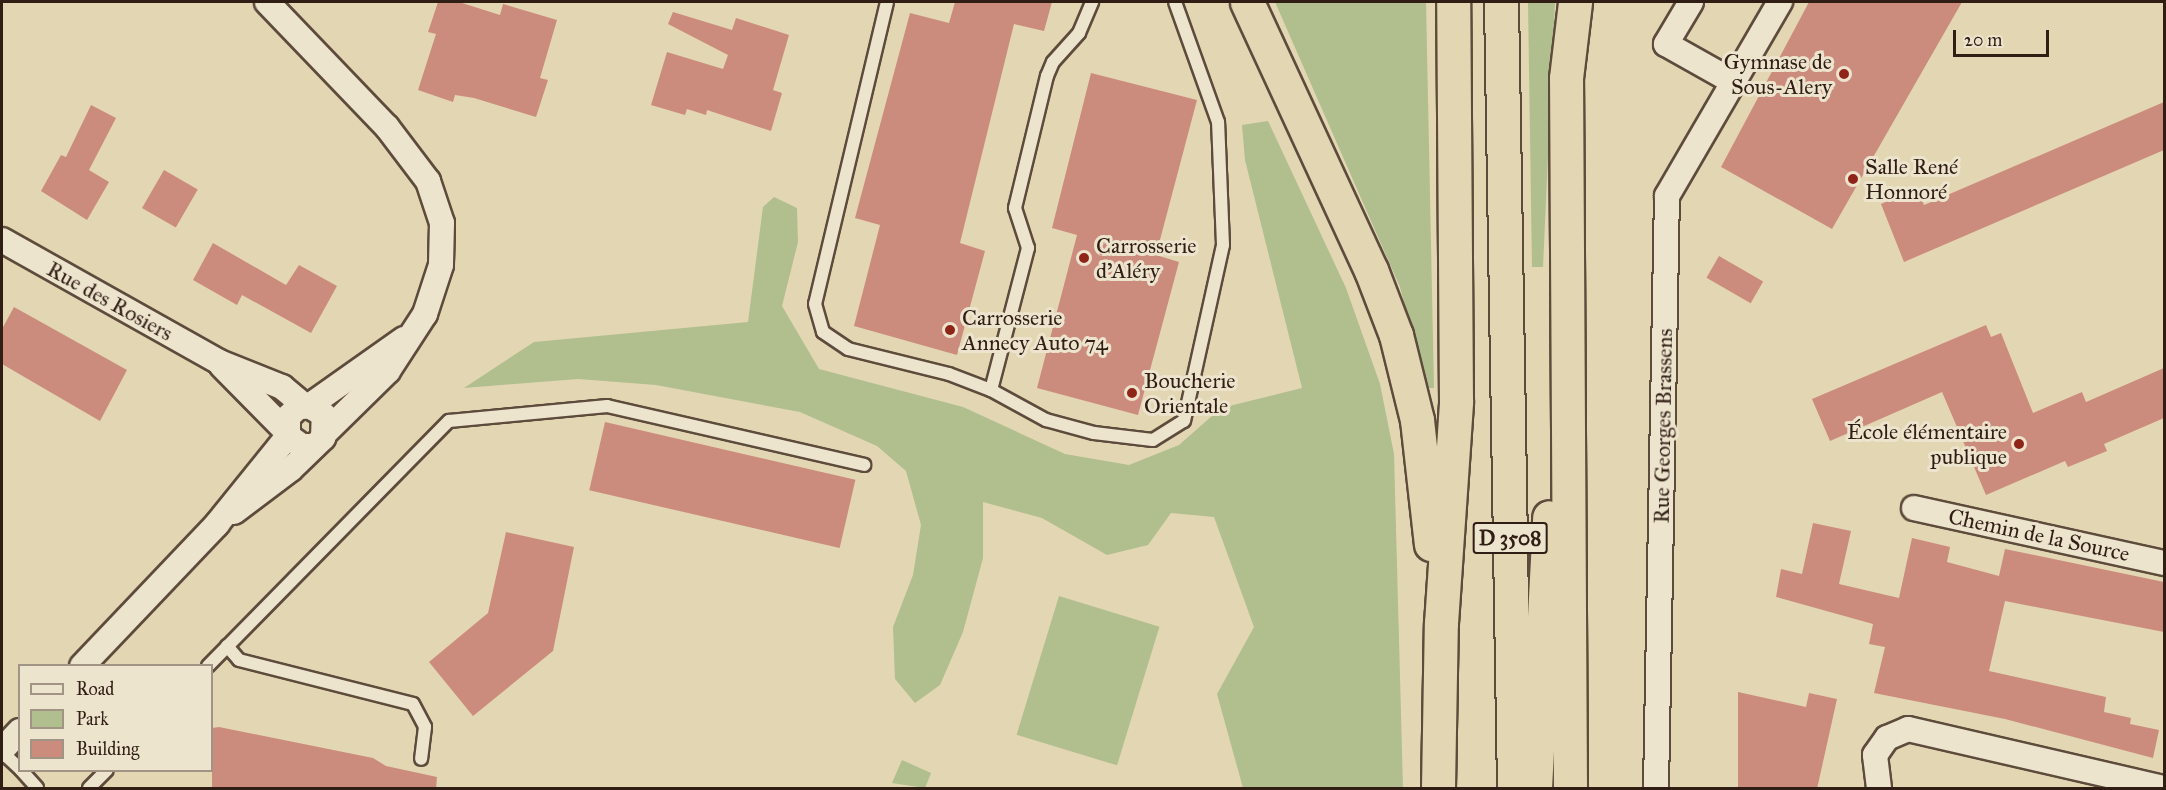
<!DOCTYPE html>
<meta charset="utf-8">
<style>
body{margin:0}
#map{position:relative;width:2166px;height:790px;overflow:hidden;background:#e3d6b3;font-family:"IM FELL Great Primer",serif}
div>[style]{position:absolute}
.green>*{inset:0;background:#b1be8e;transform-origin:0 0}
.building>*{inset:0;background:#cc8c7d;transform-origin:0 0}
.roads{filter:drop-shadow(2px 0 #5d4b3c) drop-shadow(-2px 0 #5d4b3c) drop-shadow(0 2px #5d4b3c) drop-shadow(0 -2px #5d4b3c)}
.lane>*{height:12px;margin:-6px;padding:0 6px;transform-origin:6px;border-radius:6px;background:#ede4ce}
.street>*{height:24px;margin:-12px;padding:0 12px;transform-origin:12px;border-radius:12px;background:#ede4ce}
.highway>*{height:33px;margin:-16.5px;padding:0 16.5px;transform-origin:16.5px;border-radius:16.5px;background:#e3d6b3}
.dots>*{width:16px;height:16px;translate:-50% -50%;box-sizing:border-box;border:3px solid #ede4ce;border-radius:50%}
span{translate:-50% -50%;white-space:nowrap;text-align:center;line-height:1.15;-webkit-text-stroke:6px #ede4ce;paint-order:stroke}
.shield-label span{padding:2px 4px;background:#ede4ce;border:2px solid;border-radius:4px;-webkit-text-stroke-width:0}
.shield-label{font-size:21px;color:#301d14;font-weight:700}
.poi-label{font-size:22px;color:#301d14}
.right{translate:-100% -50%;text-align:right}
.left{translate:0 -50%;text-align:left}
.street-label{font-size:22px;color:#301d14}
.frame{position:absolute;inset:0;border:3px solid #301d14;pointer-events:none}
.legend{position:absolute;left:18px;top:664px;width:195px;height:108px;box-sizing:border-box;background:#ede4ce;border:2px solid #a19484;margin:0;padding:8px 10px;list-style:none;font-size:18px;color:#301d14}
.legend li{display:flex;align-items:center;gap:12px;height:30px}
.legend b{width:30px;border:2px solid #a19484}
.scale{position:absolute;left:1953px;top:30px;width:96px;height:27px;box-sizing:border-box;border:3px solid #301d14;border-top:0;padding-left:8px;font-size:18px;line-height:21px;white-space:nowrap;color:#301d14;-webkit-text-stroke:4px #ede4ce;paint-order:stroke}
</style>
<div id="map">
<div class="green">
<i style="clip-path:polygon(1275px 2px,1426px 2px,1434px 388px,1426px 388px,1400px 287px)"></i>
<i style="clip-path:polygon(1528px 2px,1555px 2px,1543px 267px,1532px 267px)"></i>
<i style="clip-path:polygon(1268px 121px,1346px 288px,1380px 384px,1394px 454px,1403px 788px,1243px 788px,1217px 694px,1254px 627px,1214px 517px,1171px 513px,1148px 545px,1107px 555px,1042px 518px,983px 502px,983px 558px,963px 632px,940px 685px,915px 703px,895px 679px,893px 627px,913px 575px,921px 525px,906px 471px,877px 446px,800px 412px,656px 385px,578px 379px,464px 388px,534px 342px,748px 322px,763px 207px,774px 197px,797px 208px,798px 242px,782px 306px,819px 369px,963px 407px,1065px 454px,1129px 465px,1179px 445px,1221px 408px,1302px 388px,1245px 160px,1242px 125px)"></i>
<i style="left:1059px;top:596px;width:105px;height:145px;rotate:17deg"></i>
<i style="clip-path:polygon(902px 760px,931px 773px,925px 788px,892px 783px)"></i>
</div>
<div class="building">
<i style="clip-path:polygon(438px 2px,459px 2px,500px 15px,503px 4px,557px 20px,540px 78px,548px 80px,536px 117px,474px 98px,455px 95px,453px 102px,418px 90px,436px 34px,428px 32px)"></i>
<i style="clip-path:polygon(955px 2px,1052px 2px,1044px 31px,1014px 24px,960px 243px,985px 251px,957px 355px,854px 326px,880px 225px,855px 218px,910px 13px,949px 23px)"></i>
<i style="clip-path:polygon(1809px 2px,1962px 2px,1832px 229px,1721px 167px)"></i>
<i style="clip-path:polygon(673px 12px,732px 30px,736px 18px,789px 35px,773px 90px,782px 93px,771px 131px,707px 110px,706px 115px,687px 109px,685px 115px,651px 105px,667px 52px,723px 69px,728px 55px,668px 24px)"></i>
<i style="clip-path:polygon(1091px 73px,1197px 100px,1156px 255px,1179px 262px,1138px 415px,1037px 388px,1077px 235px,1052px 228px)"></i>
<i style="clip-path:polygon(2164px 102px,2164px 150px,1904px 262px,1881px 204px,1917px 188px,1924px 205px)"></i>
<i style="clip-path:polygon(91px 105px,116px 118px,89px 170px,109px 182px,87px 220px,41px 191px,61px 155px,66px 157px)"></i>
<i style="left:164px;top:170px;width:39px;height:44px;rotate:30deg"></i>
<i style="clip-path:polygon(213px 243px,286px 285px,299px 265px,337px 286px,311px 333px,242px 295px,237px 305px,193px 280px)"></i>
<i style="left:1719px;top:256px;width:51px;height:25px;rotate:30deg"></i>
<i style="clip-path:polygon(14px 307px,127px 370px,100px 421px,2px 364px,2px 329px)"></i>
<i style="clip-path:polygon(1986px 325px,1991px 337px,2001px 333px,2033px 413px,2082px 392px,2086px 402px,2164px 368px,2164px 418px,2104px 444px,2107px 451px,2068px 467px,2065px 461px,1986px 495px,1942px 392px,1830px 441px,1812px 399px)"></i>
<i style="left:605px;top:422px;width:257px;height:70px;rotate:13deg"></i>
<i style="clip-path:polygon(1813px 523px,1851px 531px,1839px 584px,1899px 598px,1912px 538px,1950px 547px,1947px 562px,1999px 576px,2005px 549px,2164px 582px,2164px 632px,2005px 601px,1989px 671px,2106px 697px,2104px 712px,2131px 718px,2130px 724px,2159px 730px,2153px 758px,2005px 719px,1874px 693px,1885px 647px,1869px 644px,1873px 624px,1776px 597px,1781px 569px,1802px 574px)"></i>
<i style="clip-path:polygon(506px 532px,574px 547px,553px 651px,473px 716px,429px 662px,488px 613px)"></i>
<i style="clip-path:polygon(1738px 692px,1806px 707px,1809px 693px,1837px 699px,1817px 789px,1738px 789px)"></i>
<i style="clip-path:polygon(219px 727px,373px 758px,386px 766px,437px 777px,436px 789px,212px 789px,212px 728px)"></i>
</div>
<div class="roads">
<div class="lane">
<i style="left:887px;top:2px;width:310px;rotate:103.4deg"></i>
<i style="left:815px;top:304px;width:29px;rotate:74deg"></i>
<i style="left:823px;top:332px;width:30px;rotate:34deg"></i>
<i style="left:848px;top:349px;width:104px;rotate:13.9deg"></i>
<i style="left:949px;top:374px;width:45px;rotate:20.9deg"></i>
<i style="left:991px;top:390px;width:63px;rotate:28.6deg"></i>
<i style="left:1046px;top:420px;width:50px;rotate:15.2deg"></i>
<i style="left:1094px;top:433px;width:59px;rotate:6.8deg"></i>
<i style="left:1153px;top:440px;width:36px;rotate:-32deg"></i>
<i style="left:1184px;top:421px;width:180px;rotate:-77.5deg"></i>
<i style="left:1223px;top:245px;width:123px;rotate:-92.3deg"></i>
<i style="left:1218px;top:122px;width:127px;rotate:-109.7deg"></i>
<i style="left:991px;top:390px;width:147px;rotate:-75.4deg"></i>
<i style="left:1028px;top:248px;width:42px;rotate:-108deg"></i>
<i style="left:1015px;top:208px;width:136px;rotate:-76.4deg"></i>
<i style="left:1047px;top:76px;width:15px;rotate:-67deg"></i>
<i style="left:1053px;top:62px;width:39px;rotate:-48deg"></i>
<i style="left:1079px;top:33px;width:34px;rotate:-67deg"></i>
<i style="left:227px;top:646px;width:18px;rotate:49deg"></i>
<i style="left:239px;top:660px;width:179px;rotate:14.2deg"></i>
<i style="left:413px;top:704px;width:26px;rotate:62deg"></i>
<i style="left:425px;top:727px;width:32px;rotate:97deg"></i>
<i style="left:208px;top:666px;width:344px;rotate:-45.5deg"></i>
<i style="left:449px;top:421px;width:159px;rotate:-5.4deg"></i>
<i style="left:607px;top:406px;width:264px;rotate:12.9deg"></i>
<i style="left:2px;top:752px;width:25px;rotate:43deg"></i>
<i style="left:21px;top:770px;width:24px;rotate:48deg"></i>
<i style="left:89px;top:788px;width:25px;rotate:-45deg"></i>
</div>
<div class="street">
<i style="left:267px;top:2px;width:173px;rotate:46.2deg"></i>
<i style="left:387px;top:127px;width:68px;rotate:52.8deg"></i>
<i style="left:428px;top:181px;width:44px;rotate:71.6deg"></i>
<i style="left:442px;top:223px;width:42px;rotate:91.4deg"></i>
<i style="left:441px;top:265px;width:52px;rotate:108.1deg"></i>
<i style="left:425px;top:314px;width:68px;rotate:123deg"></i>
<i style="left:388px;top:371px;width:87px;rotate:135.5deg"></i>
<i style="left:1691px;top:2px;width:49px;rotate:120.8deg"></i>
<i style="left:1666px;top:44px;width:76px;rotate:29.3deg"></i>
<i style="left:2px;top:240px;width:249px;rotate:29.3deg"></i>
<i style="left:219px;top:362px;width:68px;rotate:21.6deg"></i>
<i style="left:282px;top:387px;width:30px;rotate:40deg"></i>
<i style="left:222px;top:366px;width:93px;rotate:45.4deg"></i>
<i style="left:309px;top:406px;width:116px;rotate:-35.2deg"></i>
<i style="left:1914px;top:508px;width:256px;rotate:12.4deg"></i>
<i style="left:234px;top:512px;width:71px;rotate:-37deg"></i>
<i style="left:291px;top:469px;width:45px;rotate:-44.1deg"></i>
<i style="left:323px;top:438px;width:23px;rotate:-88deg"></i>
<i style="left:324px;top:415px;width:17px;rotate:-149deg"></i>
<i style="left:309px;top:406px;width:12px;rotate:171deg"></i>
<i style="left:297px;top:408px;width:13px;rotate:135deg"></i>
<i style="left:288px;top:417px;width:19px;rotate:90deg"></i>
<i style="left:288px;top:436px;width:17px;rotate:36deg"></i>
<i style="left:302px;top:446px;width:12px"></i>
<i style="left:82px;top:666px;width:196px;rotate:-46.4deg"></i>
<i style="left:217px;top:524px;width:113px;rotate:-51.1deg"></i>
<i style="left:2px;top:750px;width:26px;rotate:-47deg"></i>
<i style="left:1656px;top:788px;width:592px;rotate:-88.94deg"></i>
<i style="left:1667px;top:196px;width:225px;rotate:-59.8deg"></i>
<i style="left:1879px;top:788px;width:33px;rotate:-97deg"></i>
<i style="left:1875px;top:755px;width:21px;rotate:-55deg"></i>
<i style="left:1887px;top:738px;width:23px;rotate:-23deg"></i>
<i style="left:1908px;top:729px;width:263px;rotate:13deg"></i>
</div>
<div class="highway">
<i style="left:1247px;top:2px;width:295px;rotate:65.2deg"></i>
<i style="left:1371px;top:270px;width:70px;rotate:69deg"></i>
<i style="left:1396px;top:335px;width:88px;rotate:76.1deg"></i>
<i style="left:1417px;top:420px;width:125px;rotate:83.6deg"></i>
<i style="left:1501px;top:2px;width:786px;rotate:89.05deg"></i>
<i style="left:1438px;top:788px;width:165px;rotate:-89deg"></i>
<i style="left:1441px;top:623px;width:223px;rotate:-86.1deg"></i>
<i style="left:1456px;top:401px;width:399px;rotate:-90.4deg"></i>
<i style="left:1535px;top:788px;width:271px;rotate:-87deg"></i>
<i style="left:1570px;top:788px;width:710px;rotate:-90.32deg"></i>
<i style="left:1566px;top:78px;width:77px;rotate:-83.2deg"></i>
</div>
</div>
<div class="dots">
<i style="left:1844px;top:74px;background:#8f2418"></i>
<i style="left:1853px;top:179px;background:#8f2418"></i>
<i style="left:1084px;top:258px;background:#8f2418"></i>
<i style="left:950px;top:330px;background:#8f2418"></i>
<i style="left:1132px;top:393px;background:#8f2418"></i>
<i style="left:2019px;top:444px;background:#8f2418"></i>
</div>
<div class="shield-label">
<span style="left:1510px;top:538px">D 3508</span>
</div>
<div class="poi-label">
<span class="right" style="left:1832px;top:74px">Gymnase de<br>Sous-Alery</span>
<span class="left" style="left:1865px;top:179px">Salle René<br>Honnoré</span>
<span class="left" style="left:1096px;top:258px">Carrosserie<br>d'Aléry</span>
<span class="left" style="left:962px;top:330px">Carrosserie<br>Annecy Auto 74</span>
<span class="left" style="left:1144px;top:393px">Boucherie<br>Orientale</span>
<span class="right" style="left:2007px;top:444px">École élémentaire<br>publique</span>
</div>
<div class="street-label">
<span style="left:110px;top:301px;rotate:29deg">Rue des Rosiers</span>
<span style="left:1663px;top:426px;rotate:-89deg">Rue Georges Brassens</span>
<span style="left:2039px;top:535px;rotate:12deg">Chemin de la Source</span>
</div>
<div class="frame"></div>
<ul class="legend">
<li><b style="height:8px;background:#ede4ce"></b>Road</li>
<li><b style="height:16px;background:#b1be8e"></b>Park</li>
<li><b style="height:16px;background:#cc8c7d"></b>Building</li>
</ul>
<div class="scale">20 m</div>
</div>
